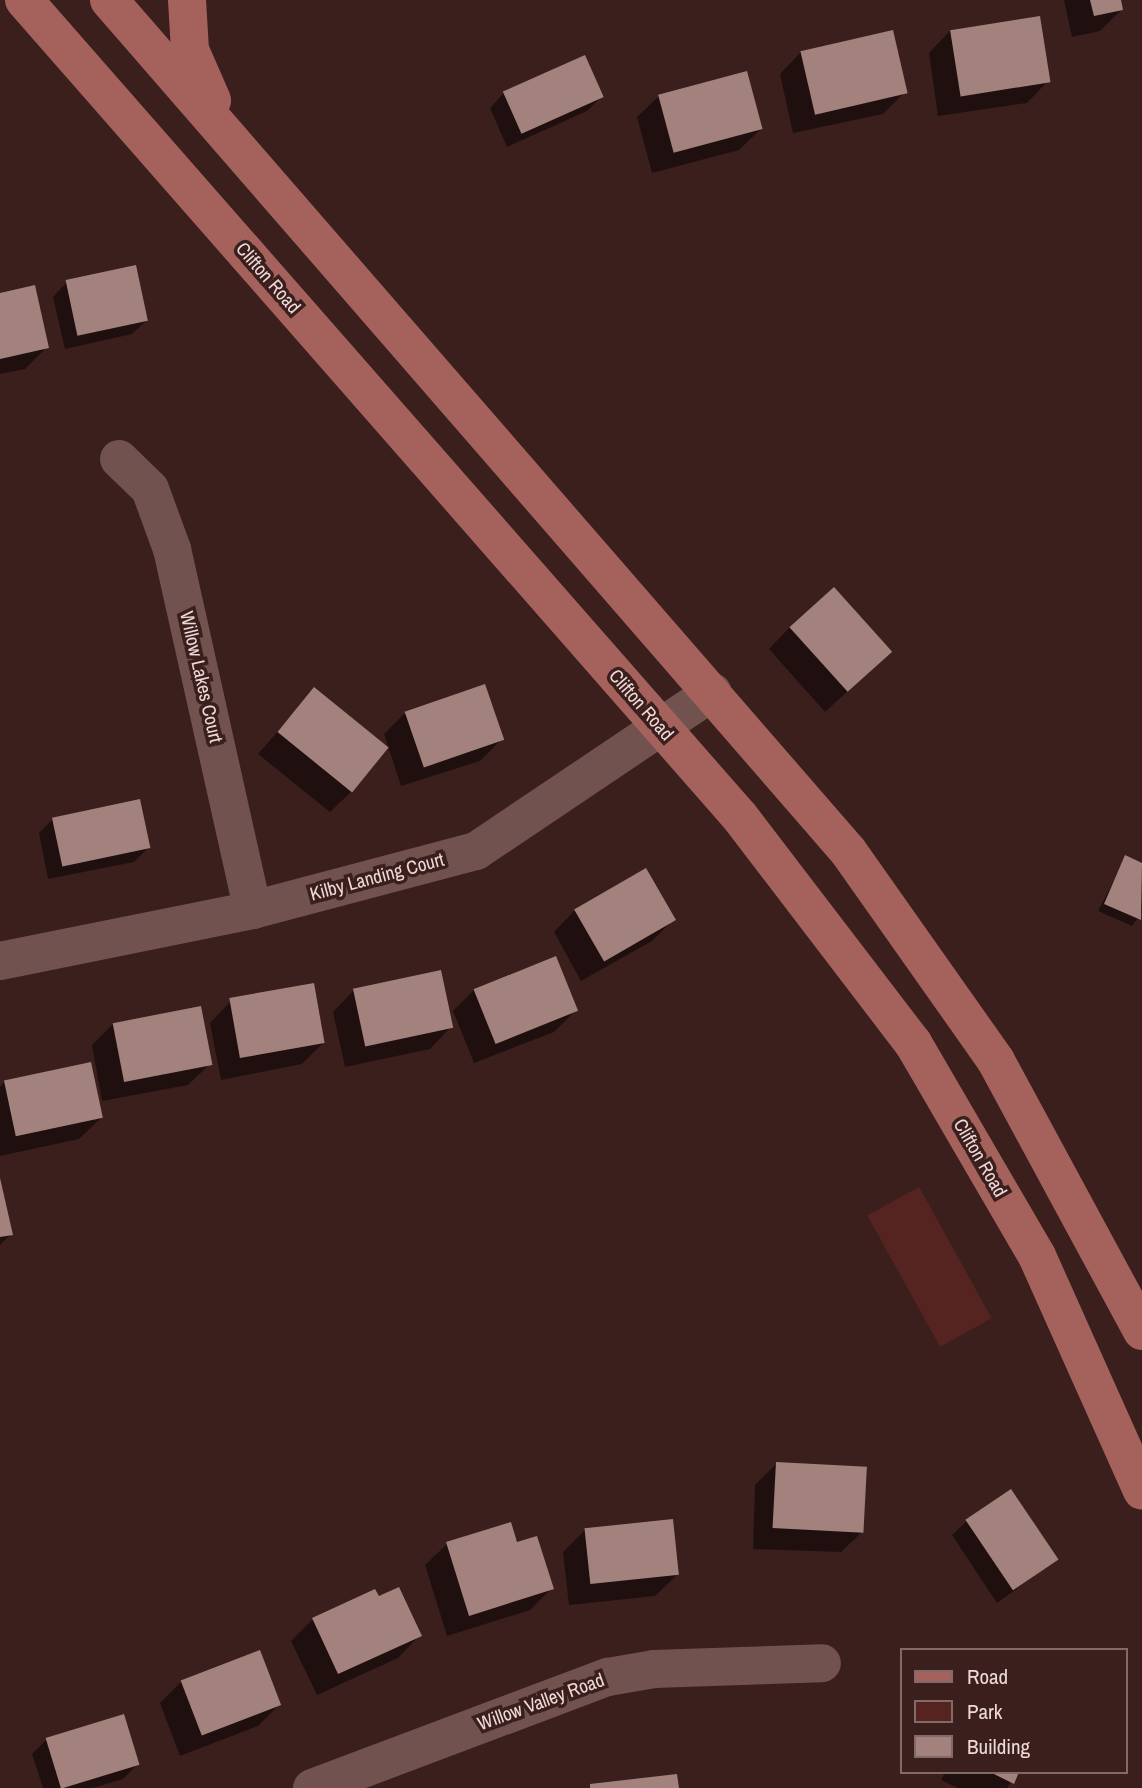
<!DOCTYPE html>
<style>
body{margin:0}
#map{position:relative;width:1142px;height:1788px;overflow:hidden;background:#3a1f1d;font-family:"Archivo Narrow",sans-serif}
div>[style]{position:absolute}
.green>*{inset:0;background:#552420;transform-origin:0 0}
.shadow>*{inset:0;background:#0007}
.building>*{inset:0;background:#a3827e;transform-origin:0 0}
.minor>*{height:38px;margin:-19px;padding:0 19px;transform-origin:19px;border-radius:19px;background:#71524f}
.major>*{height:38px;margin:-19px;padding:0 19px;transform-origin:19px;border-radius:19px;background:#a5625c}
span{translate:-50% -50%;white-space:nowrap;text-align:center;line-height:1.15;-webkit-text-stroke:7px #3a1f1d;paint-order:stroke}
.street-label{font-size:19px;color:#eddad8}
.legend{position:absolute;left:900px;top:1648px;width:228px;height:126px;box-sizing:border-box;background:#3a1f1d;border:2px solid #826a68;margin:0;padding:9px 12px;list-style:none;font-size:21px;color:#eddad8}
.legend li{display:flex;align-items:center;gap:14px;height:35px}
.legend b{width:35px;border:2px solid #826a68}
</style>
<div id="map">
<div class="green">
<i style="left:919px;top:1187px;width:150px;height:59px;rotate:61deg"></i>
</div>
<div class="shadow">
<i style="clip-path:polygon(1064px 0,1119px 0,1121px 10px,1100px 31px,1072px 37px)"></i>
<i style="clip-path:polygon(950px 31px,1048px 81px,1027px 103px,938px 116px,929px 53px)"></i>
<i style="clip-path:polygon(801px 52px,905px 92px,883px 114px,793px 133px,780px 74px)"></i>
<i style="clip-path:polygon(504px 93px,602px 96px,587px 111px,507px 147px,490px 108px)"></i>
<i style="clip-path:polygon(659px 96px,761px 129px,739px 150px,652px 173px,637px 117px)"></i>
<i style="clip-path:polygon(67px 282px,147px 320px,132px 334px,65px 349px,53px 297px)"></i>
<i style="clip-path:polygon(0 295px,47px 347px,25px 369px,0 374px)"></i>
<i style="clip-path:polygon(790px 627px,890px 652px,825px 712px,769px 649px)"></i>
<i style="clip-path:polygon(314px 690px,352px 791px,330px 812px,258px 754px)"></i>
<i style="clip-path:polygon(405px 713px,502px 739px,480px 761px,401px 786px,384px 734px)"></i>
<i style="clip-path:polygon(53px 819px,149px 847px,134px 862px,48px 879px,39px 833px)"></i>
<i style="clip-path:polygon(1126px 857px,1142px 864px,1142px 913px,1132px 926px,1098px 911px)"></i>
<i style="clip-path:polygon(575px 910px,673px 920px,652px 941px,581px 981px,554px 932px)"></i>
<i style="clip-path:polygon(354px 990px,451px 1027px,430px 1049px,345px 1067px,333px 1012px)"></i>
<i style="clip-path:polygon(474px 990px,575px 1011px,554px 1032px,474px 1063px,453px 1011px)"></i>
<i style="clip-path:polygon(231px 1001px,323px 1043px,302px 1064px,221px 1080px,210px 1023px)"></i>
<i style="clip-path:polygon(113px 1024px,210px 1064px,188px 1085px,102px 1101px,92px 1045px)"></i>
<i style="clip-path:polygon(5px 1081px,101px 1118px,79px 1139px,0 1156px,0 1087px)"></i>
<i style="clip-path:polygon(0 1184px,11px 1234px,0 1245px)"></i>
<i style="clip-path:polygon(777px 1463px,863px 1531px,841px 1552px,753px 1549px,755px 1485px)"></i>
<i style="clip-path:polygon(967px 1521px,1056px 1560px,997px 1603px,952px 1535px)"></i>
<i style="clip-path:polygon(510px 1524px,516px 1544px,552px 1588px,530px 1610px,447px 1636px,425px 1565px,447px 1544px)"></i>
<i style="clip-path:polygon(585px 1530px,677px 1575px,655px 1596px,569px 1605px,563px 1552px)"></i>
<i style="clip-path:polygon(378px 1598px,419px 1636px,398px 1658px,317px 1695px,291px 1641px,313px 1619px)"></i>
<i style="clip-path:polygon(181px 1682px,279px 1705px,258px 1726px,180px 1756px,160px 1703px)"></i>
<i style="clip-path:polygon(47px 1739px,138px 1764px,123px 1779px,93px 1788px,43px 1788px,32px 1754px)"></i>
<i style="clip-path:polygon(945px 1772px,1017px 1772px,1007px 1788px,958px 1788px,941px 1780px)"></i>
</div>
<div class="building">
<i style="clip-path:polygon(1090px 0,1121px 0,1123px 10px,1094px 16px)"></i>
<i style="left:1040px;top:16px;width:67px;height:91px;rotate:81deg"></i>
<i style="left:893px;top:30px;width:65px;height:95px;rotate:77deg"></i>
<i style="left:585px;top:55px;width:46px;height:90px;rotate:66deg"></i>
<i style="left:747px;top:71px;width:60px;height:92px;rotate:75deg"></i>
<i style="left:136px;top:265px;width:57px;height:72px;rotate:78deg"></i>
<i style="clip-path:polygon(35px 285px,49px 348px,0 359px,0 293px)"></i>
<i style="left:834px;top:587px;width:87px;height:60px;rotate:48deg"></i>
<i style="left:485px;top:684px;width:59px;height:85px;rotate:71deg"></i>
<i style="left:314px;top:687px;width:96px;height:58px;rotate:39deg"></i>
<i style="left:140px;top:799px;width:50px;height:90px;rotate:78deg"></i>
<i style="clip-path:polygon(1125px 855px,1142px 863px,1141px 920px,1104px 904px)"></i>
<i style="left:646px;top:868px;width:60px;height:83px;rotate:60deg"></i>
<i style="left:556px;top:956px;width:59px;height:89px;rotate:68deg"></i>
<i style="left:441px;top:970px;width:59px;height:90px;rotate:78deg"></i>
<i style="left:314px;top:983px;width:61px;height:86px;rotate:80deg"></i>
<i style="left:201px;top:1006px;width:60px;height:90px;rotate:79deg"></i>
<i style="left:91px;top:1062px;width:57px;height:89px;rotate:78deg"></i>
<i style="clip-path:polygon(0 1178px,13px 1235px,0 1237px)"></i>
<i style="left:776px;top:1462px;width:91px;height:66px;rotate:3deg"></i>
<i style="left:1011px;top:1489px;width:85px;height:55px;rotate:56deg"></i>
<i style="left:673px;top:1519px;width:56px;height:89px;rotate:84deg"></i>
<i style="clip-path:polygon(511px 1522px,517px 1542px,537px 1536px,554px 1589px,469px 1616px,446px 1542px)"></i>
<i style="clip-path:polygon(399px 1587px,422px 1636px,338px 1674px,312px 1618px,375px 1589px,379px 1596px)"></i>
<i style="left:260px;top:1650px;width:59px;height:85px;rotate:69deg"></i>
<i style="left:124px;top:1714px;width:53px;height:82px;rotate:73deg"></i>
<i style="clip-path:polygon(990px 1772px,1019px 1772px,1014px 1784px)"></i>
<i style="clip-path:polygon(677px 1774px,679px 1788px,590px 1788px,590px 1784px)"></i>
</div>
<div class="minor">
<i style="left:119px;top:459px;width:43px;rotate:44.1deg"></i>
<i style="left:150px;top:489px;width:64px;rotate:69.9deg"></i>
<i style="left:172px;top:549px;width:370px;rotate:77.4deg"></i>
<i style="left:0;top:961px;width:258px;rotate:-11.4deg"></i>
<i style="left:253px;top:910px;width:231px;rotate:-14.8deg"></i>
<i style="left:476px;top:851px;width:285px;rotate:-33.9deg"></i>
<i style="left:312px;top:1788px;width:316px;rotate:-20.6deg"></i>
<i style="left:608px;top:1677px;width:47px;rotate:-9.9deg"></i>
<i style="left:654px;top:1669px;width:168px;rotate:-2deg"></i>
</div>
<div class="major">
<i style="left:24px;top:0;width:1086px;rotate:48.77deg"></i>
<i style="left:740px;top:817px;width:285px;rotate:52.6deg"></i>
<i style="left:913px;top:1043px;width:246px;rotate:59.8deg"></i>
<i style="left:1037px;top:1256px;width:257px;rotate:65.9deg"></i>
<i style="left:109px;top:0;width:1127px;rotate:49.03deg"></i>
<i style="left:848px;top:851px;width:257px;rotate:54.8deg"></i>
<i style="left:996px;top:1061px;width:307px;rotate:61.6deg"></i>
<i style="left:187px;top:0;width:50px;rotate:86.6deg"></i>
<i style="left:190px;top:50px;width:55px;rotate:66.3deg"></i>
</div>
<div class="street-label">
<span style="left:268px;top:278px;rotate:49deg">Clifton Road</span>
<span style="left:201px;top:677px;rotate:77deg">Willow Lakes Court</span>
<span style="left:641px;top:705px;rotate:49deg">Clifton Road</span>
<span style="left:377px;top:877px;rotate:-15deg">Kilby Landing Court</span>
<span style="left:980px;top:1158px;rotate:60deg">Clifton Road</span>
<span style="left:541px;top:1702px;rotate:-20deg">Willow Valley Road</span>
</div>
<ul class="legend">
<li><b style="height:9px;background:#a5625c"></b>Road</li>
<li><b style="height:19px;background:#552420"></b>Park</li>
<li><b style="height:19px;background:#a3827e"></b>Building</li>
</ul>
</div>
